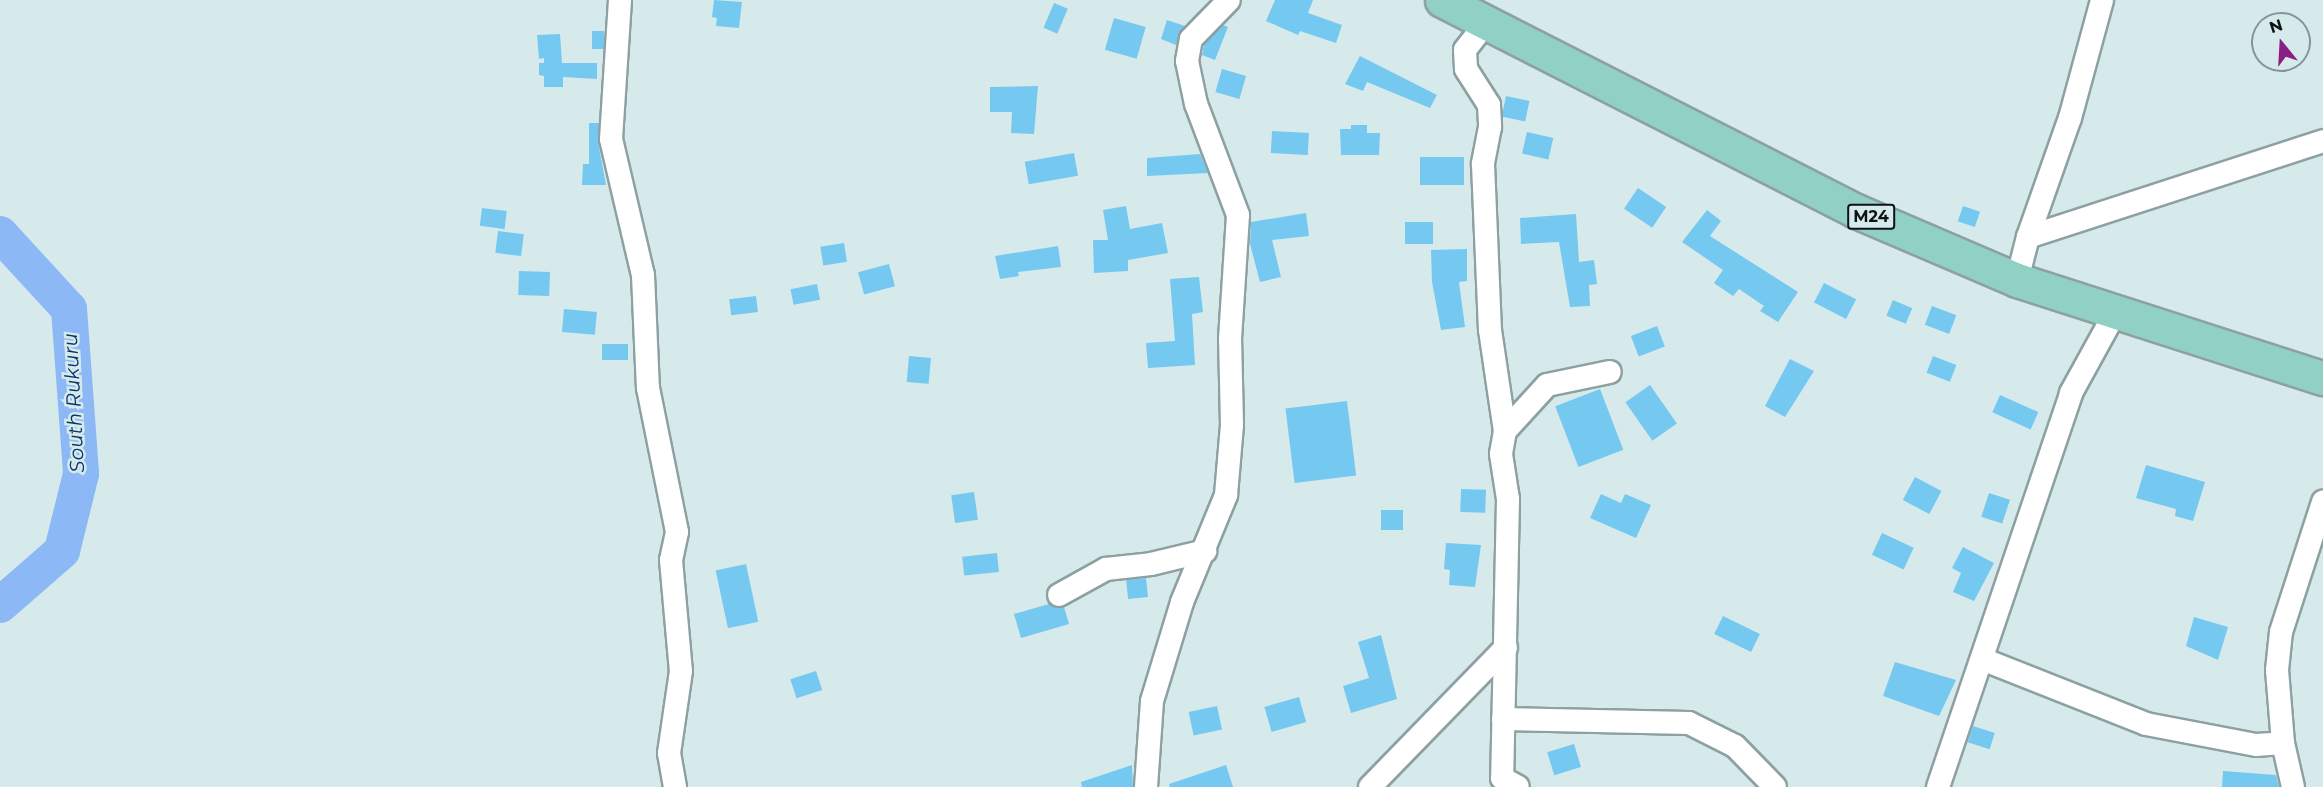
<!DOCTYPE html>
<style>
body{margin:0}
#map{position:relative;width:2323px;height:787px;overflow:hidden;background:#d6eaec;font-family:Montserrat,sans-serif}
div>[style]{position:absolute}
.river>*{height:36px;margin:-18px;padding:0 18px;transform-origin:18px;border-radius:18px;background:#8cb8f5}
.building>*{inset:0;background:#75c8f0;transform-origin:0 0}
.roads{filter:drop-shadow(2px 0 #8da0a2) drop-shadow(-2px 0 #8da0a2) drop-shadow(0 2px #8da0a2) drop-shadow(0 -2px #8da0a2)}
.street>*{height:22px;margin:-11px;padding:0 11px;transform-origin:11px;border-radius:11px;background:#fff}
.primary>*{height:33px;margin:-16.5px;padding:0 16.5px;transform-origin:16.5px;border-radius:16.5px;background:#91d0c5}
span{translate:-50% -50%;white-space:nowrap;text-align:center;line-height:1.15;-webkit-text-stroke:5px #d6eaec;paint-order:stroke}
.shield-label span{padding:2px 4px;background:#d6eaec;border:2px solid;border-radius:4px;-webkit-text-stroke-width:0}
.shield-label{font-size:16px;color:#0d1314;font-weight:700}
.water-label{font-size:20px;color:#09356a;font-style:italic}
.north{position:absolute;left:2251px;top:12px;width:60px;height:60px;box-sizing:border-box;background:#d6eaec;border:2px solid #869496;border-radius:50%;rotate:342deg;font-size:16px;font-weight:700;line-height:24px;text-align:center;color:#0d1314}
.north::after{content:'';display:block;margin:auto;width:21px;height:27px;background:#8b1e82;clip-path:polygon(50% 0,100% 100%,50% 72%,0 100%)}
</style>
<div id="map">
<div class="river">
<i style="left:0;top:234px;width:102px;rotate:47.4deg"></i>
<i style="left:69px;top:309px;width:165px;rotate:85.8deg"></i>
<i style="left:81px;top:474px;width:79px;rotate:103.9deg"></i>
<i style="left:62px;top:551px;width:82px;rotate:138.9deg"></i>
</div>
<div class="building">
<i style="clip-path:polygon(714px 0,742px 2px,739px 28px,716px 26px,717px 18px,712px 17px)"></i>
<i style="clip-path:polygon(1275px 0,1313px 0,1308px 13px,1342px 25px,1336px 43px,1300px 31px,1298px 35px,1266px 21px)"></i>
<i style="left:1054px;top:3px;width:15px;height:27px;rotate:23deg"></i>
<i style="left:1114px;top:18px;width:33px;height:33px;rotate:16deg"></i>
<i style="clip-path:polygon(1167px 20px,1185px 26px,1176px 45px,1161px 39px)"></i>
<i style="clip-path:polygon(1223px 25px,1228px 27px,1215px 60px,1202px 55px,1204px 45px)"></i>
<i style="left:592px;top:31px;width:12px;height:18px"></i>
<i style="clip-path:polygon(560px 34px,562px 63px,597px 63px,597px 79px,563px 77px,563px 87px,544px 87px,544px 76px,539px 75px,539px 63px,544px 63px,544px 58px,539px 59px,537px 35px)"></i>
<i style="clip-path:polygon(1360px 56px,1437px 95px,1430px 108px,1367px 82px,1363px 91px,1345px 84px)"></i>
<i style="left:1222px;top:69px;width:25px;height:24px;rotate:16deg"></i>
<i style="clip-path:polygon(1038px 86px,1034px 134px,1011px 133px,1012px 112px,990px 112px,990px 87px)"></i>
<i style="left:1506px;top:96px;width:24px;height:21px;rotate:12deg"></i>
<i style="clip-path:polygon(589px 123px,599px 123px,598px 142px,606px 185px,582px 185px,583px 164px,589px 164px)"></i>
<i style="clip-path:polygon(1351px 125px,1367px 125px,1367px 133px,1380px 133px,1379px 155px,1341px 155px,1340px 129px,1351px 129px)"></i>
<i style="left:1272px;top:131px;width:37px;height:22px;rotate:3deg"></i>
<i style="left:1527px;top:132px;width:27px;height:22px;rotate:13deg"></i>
<i style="left:1074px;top:153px;width:23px;height:50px;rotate:80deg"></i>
<i style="clip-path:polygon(1200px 154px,1208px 173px,1147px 176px,1147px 158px)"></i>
<i style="left:1420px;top:157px;width:44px;height:28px"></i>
<i style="left:1638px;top:188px;width:34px;height:25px;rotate:34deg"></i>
<i style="clip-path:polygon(1126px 206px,1130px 229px,1162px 223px,1168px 253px,1128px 260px,1128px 271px,1094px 273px,1093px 240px,1108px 240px,1103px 210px)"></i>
<i style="left:1963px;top:206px;width:18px;height:16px;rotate:19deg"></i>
<i style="left:482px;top:208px;width:25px;height:18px;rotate:7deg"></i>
<i style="clip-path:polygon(1707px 210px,1721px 221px,1710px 236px,1798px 292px,1778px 322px,1760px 311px,1764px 306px,1739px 289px,1733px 296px,1714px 283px,1723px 270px,1682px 242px)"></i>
<i style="clip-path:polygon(1306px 213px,1309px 236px,1272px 240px,1281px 277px,1260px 282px,1250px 244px,1251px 222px)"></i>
<i style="clip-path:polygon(1576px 214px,1579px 262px,1594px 260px,1597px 284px,1589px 285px,1590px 306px,1570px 307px,1559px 242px,1521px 244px,1520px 218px)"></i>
<i style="left:1405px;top:222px;width:28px;height:22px"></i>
<i style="left:498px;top:231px;width:26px;height:22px;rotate:7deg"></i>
<i style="left:844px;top:243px;width:19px;height:24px;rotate:81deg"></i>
<i style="clip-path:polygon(1058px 246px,1061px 267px,1018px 272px,1019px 276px,1000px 279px,995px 256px)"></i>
<i style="clip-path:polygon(1467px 249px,1467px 281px,1459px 282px,1465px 327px,1441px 330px,1432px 282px,1431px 250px)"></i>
<i style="left:889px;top:264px;width:23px;height:32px;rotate:75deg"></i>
<i style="left:519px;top:271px;width:31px;height:24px;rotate:2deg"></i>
<i style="clip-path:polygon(1199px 277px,1203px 312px,1192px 314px,1195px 365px,1148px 368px,1146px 343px,1175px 341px,1170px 279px)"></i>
<i style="left:1824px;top:283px;width:36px;height:22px;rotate:27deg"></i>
<i style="left:817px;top:284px;width:16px;height:27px;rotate:79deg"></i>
<i style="left:756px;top:296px;width:16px;height:27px;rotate:83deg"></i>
<i style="left:1893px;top:300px;width:21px;height:17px;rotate:23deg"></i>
<i style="left:1932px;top:306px;width:26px;height:20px;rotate:21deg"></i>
<i style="left:564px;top:309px;width:33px;height:23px;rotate:5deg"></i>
<i style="left:1657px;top:326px;width:22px;height:28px;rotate:69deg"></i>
<i style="left:628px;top:344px;width:16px;height:26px;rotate:90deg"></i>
<i style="left:909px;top:356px;width:22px;height:26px;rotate:5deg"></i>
<i style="left:1933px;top:356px;width:25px;height:18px;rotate:21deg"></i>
<i style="clip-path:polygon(1790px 359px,1814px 371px,1785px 417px,1765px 406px)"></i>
<i style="left:1650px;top:385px;width:47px;height:30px;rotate:55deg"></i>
<i style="left:1600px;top:389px;width:65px;height:48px;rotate:69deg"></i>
<i style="left:2000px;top:395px;width:42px;height:19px;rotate:24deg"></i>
<i style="left:1347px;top:401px;width:75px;height:62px;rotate:83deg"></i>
<i style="clip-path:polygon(2146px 465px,2205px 482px,2193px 521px,2175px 516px,2176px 509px,2136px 498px)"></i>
<i style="left:1915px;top:477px;width:30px;height:26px;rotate:28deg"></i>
<i style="left:1461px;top:489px;width:25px;height:23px;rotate:2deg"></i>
<i style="left:974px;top:492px;width:28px;height:23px;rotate:82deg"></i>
<i style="left:1989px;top:493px;width:22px;height:25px;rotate:18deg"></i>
<i style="clip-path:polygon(1601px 494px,1621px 503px,1625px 494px,1651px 505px,1636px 538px,1590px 518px)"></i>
<i style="left:1381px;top:510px;width:22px;height:20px"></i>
<i style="left:1882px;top:533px;width:35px;height:24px;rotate:25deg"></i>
<i style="clip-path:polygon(1446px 543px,1481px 545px,1475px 587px,1449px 585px,1450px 570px,1444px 569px)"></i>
<i style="clip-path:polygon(1963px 547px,1994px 563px,1974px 601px,1953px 592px,1961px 573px,1952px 568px)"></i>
<i style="left:997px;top:553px;width:19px;height:35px;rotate:84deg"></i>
<i style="left:746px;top:564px;width:59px;height:31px;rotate:78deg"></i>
<i style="left:1146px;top:578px;width:19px;height:20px;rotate:84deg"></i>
<i style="clip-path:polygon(1049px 604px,1064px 607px,1069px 624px,1021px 638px,1014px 614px)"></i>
<i style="left:1723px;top:616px;width:41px;height:20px;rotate:26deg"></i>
<i style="clip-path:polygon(2194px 617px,2228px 627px,2218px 660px,2186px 646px)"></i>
<i style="clip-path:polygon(1381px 635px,1397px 699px,1351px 713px,1343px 686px,1369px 678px,1358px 642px)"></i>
<i style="clip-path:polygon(1895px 662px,1956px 680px,1939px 716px,1883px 696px)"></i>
<i style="left:816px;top:671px;width:20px;height:27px;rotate:72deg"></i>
<i style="left:1299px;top:697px;width:26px;height:36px;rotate:74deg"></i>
<i style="left:1217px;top:706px;width:24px;height:29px;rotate:78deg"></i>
<i style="left:1973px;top:726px;width:23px;height:17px;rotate:18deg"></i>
<i style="left:1574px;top:744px;width:24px;height:28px;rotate:73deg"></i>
<i style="clip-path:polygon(1132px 765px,1133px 787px,1082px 787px,1081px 782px)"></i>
<i style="clip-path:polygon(1226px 765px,1233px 787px,1170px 787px,1169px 784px)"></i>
<i style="clip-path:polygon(2223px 771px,2276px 775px,2279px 787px,2222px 787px)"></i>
</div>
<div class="roads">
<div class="street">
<i style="left:620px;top:0;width:139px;rotate:93.7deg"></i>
<i style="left:611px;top:139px;width:140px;rotate:76.8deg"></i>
<i style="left:643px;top:275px;width:113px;rotate:87.5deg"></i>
<i style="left:648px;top:388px;width:147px;rotate:78.6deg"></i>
<i style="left:677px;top:532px;width:29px;rotate:102deg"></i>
<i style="left:671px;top:560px;width:111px;rotate:84.9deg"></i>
<i style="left:681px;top:671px;width:83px;rotate:98.3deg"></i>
<i style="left:669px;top:753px;width:35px;rotate:80deg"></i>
<i style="left:1486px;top:23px;width:34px;rotate:128deg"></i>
<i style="left:1465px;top:50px;width:19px;rotate:87deg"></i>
<i style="left:1466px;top:69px;width:43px;rotate:57.4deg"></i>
<i style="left:1489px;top:105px;width:22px;rotate:87deg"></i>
<i style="left:1490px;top:127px;width:38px;rotate:101deg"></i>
<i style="left:1483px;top:164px;width:166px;rotate:87.6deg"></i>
<i style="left:1490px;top:330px;width:102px;rotate:81.6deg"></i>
<i style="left:1505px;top:431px;width:23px;rotate:100deg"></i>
<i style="left:1501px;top:454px;width:46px;rotate:81.2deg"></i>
<i style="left:1508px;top:499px;width:279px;rotate:91.2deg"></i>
<i style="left:1502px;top:778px;width:18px;rotate:29deg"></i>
<i style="left:2028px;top:237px;width:310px;rotate:-18deg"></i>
<i style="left:2017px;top:280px;width:44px;rotate:-75.7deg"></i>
<i style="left:2028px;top:237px;width:126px;rotate:-70.6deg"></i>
<i style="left:2070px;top:118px;width:122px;rotate:-74.8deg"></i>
<i style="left:1505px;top:431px;width:62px;rotate:-47.6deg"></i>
<i style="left:1547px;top:385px;width:64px;rotate:-11.7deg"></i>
<i style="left:1059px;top:595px;width:54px;rotate:-29deg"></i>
<i style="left:1106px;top:569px;width:45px;rotate:-6.3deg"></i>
<i style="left:1151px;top:564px;width:56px;rotate:-13.5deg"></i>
<i style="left:1982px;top:659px;width:176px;rotate:21.6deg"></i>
<i style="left:2146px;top:724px;width:112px;rotate:10.8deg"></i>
<i style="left:2256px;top:745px;width:27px;rotate:-4deg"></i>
<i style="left:1503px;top:719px;width:186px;rotate:1.2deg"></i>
<i style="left:1689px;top:723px;width:51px;rotate:26.6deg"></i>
<i style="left:1735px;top:746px;width:57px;rotate:45.7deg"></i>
<i style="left:1146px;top:787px;width:86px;rotate:-86deg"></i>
<i style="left:1152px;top:701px;width:103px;rotate:-73.1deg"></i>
<i style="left:1182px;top:602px;width:116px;rotate:-67.6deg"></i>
<i style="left:1226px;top:495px;width:70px;rotate:-85.1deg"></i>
<i style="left:1232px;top:425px;width:86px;rotate:-91.3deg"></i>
<i style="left:1230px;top:339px;width:124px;rotate:-86.3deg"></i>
<i style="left:1238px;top:215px;width:119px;rotate:-110.7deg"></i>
<i style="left:1196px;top:104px;width:44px;rotate:-101.8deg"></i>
<i style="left:1187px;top:61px;width:22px;rotate:-80deg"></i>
<i style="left:1191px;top:39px;width:54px;rotate:-45.7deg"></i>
<i style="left:1370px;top:787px;width:195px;rotate:-45.8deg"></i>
<i style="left:1938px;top:787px;width:416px;rotate:-71.3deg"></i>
<i style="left:2071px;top:393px;width:94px;rotate:-61.2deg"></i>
<i style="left:2293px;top:787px;width:45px;rotate:-102.8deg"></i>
<i style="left:2283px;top:743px;width:73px;rotate:-94.7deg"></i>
<i style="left:2277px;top:670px;width:38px;rotate:-84deg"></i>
<i style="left:2281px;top:632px;width:137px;rotate:-72.1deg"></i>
</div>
<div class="primary">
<i style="left:1442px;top:0;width:465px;rotate:27deg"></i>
<i style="left:1856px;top:211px;width:175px;rotate:23.2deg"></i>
<i style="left:2017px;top:280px;width:321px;rotate:17.8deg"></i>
</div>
</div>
<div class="shield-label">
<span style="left:1871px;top:217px">M24</span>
</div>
<div class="water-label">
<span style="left:74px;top:403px;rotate:-93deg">South Rukuru</span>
</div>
<div class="north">N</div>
</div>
